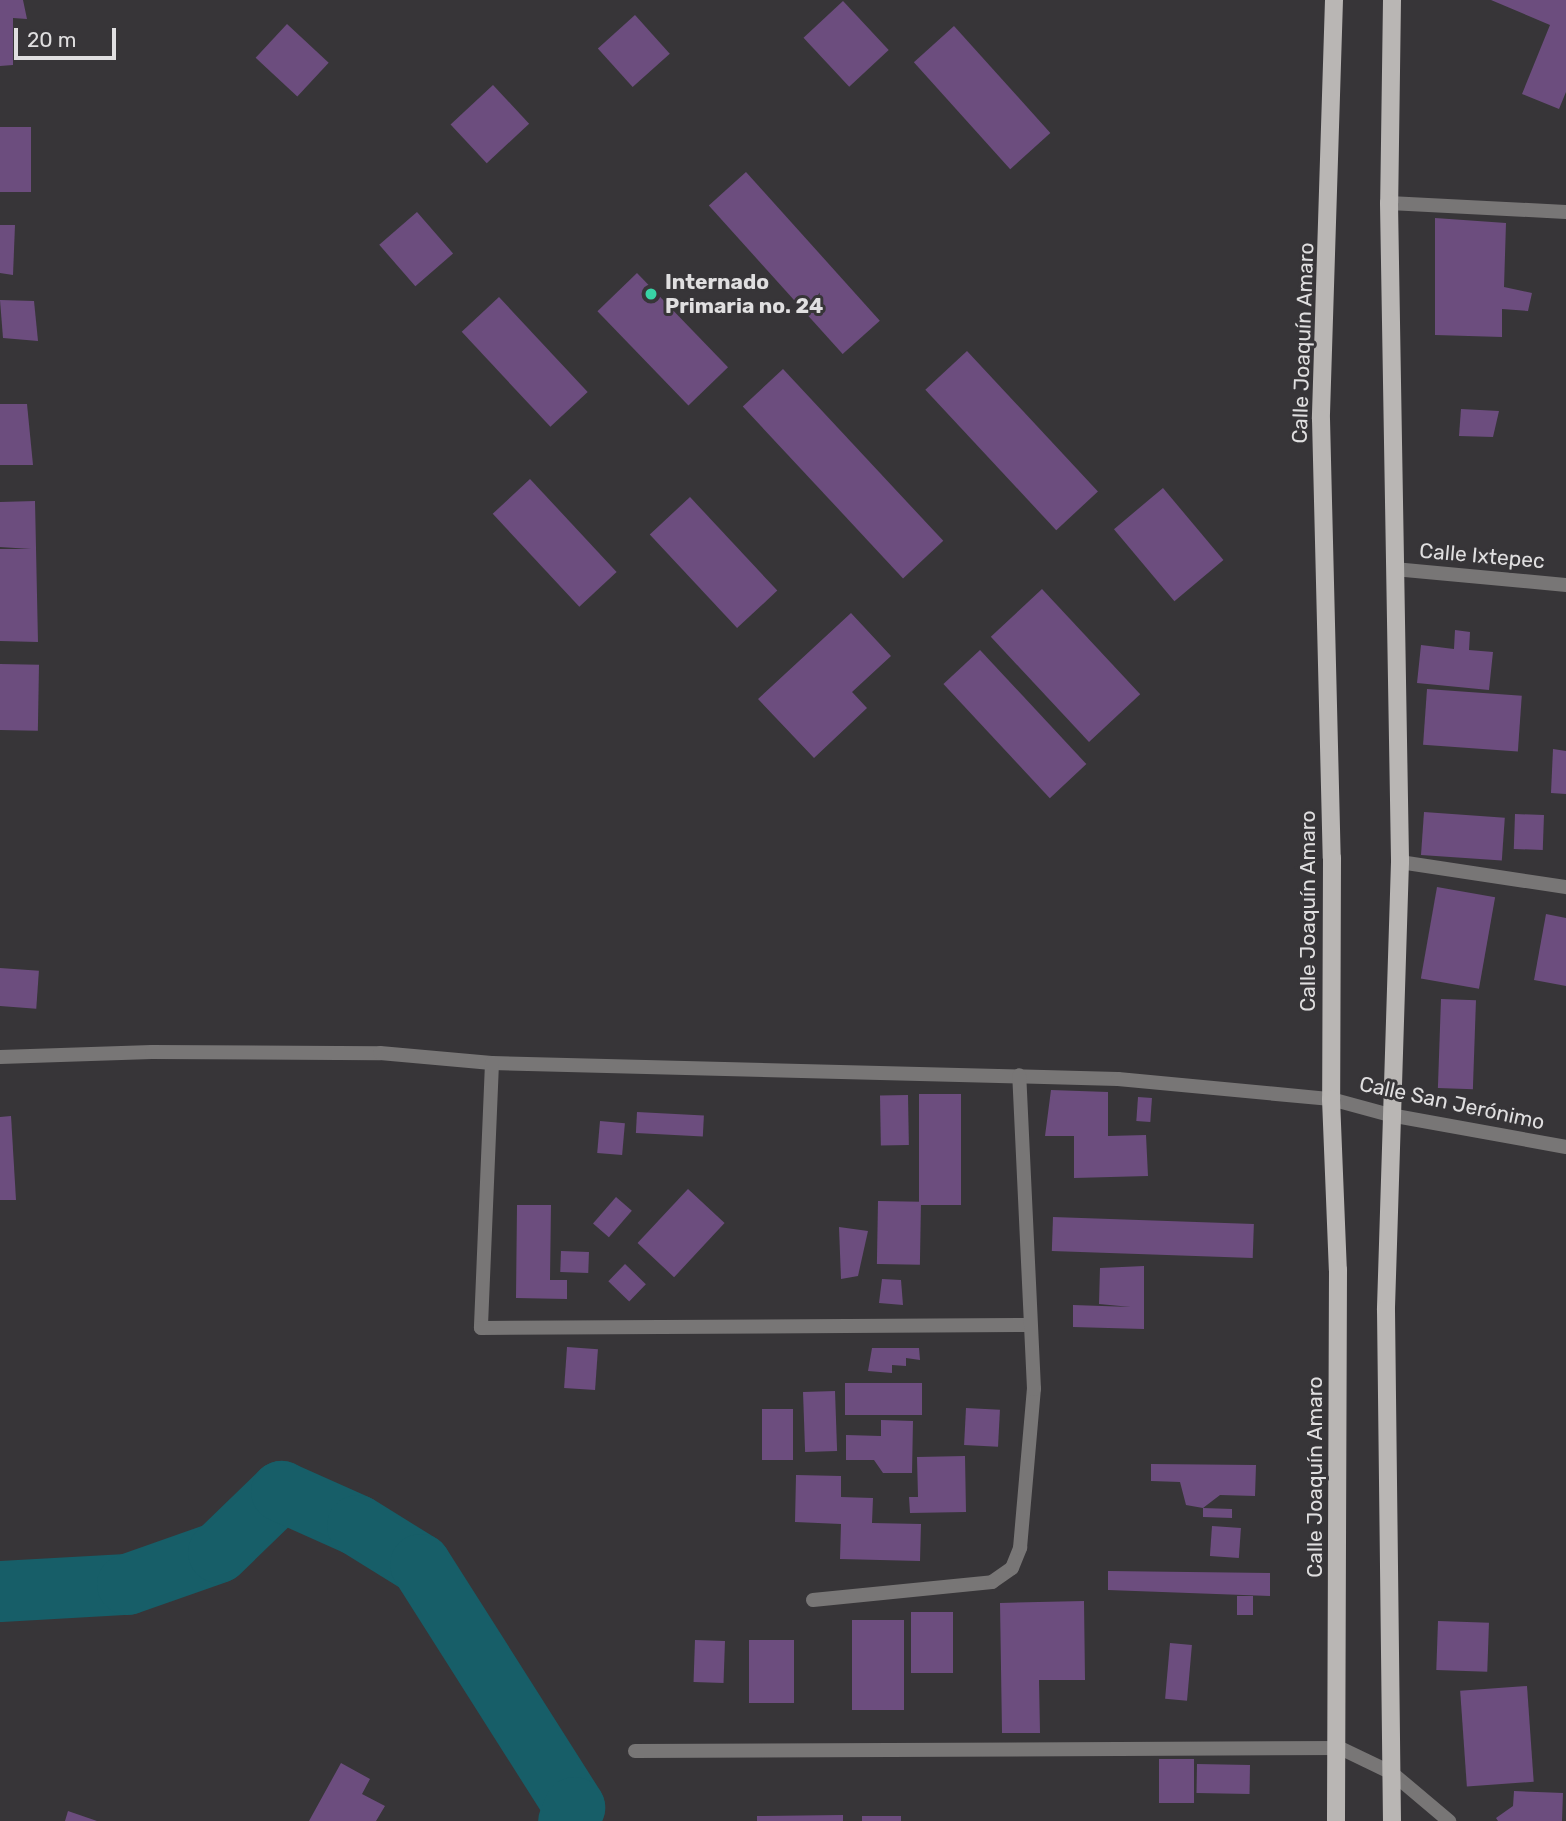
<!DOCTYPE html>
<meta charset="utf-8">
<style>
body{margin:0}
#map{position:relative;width:1566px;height:1821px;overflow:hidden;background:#373538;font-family:Rubik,sans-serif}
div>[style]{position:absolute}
.river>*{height:61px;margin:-30.5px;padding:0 30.5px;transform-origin:30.5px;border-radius:30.5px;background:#175e68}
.building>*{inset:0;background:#6c4d7e;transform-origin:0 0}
.minor>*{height:14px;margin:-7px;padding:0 7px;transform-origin:7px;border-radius:7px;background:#787676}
.primary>*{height:18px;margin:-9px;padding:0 9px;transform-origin:9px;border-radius:9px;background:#b9b6b4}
.dots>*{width:19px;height:19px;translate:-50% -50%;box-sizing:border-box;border:4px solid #373538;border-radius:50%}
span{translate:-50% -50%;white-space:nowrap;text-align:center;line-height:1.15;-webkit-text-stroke:6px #373538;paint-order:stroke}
.poi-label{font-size:21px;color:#e0dfe0;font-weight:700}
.left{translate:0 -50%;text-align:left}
.street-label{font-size:21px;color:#e0dfe0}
.scale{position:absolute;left:14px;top:28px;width:102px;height:32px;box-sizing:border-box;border:4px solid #e0dfe0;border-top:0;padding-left:9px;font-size:21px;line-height:24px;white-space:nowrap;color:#e0dfe0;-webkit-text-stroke:5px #373538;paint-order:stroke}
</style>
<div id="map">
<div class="river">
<i style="left:0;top:1591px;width:127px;rotate:-3.2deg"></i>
<i style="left:127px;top:1584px;width:96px;rotate:-19.4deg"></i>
<i style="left:218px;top:1552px;width:88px;rotate:-44.1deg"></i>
<i style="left:281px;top:1491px;width:83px;rotate:24.1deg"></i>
<i style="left:357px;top:1525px;width:74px;rotate:31.8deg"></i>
<i style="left:420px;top:1564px;width:288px;rotate:57.6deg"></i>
<i style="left:574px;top:1807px;width:15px;rotate:113deg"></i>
</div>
<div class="building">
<i style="clip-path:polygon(0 0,23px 0,27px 19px,13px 18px,13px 65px,0 66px)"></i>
<i style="clip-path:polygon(1491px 0,1566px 0,1566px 92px,1559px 109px,1522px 94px,1550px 25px)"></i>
<i style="left:843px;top:1px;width:67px;height:54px;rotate:47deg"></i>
<i style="left:635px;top:15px;width:52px;height:50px;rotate:48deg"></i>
<i style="left:287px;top:24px;width:57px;height:46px;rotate:43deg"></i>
<i style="left:954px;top:26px;width:144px;height:54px;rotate:48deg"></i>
<i style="left:493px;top:85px;width:53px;height:58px;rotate:47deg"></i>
<i style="left:31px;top:127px;width:65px;height:31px;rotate:90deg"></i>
<i style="left:746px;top:172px;width:200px;height:50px;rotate:48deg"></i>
<i style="left:417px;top:212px;width:55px;height:50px;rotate:49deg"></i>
<i style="clip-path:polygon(1435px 218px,1506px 223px,1504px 287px,1532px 293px,1528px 311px,1502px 309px,1502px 337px,1435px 335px)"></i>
<i style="clip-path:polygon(0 225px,15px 225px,13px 275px,0 273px)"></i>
<i style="left:637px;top:273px;width:131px;height:55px;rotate:46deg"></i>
<i style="left:499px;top:297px;width:130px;height:51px;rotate:47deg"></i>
<i style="clip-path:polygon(0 300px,34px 301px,38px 341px,3px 338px)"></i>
<i style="left:967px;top:351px;width:192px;height:57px;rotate:47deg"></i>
<i style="left:783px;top:369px;width:235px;height:55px;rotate:47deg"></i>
<i style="clip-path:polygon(0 404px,27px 404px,33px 465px,0 465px)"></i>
<i style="clip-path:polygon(1461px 409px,1499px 411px,1493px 437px,1459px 436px)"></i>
<i style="left:530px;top:479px;width:127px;height:51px;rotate:47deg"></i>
<i style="left:1163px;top:488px;width:94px;height:64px;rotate:50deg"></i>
<i style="left:690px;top:497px;width:128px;height:55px;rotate:47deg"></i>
<i style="clip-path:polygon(35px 501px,38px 642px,0 641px,0 549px,31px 549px,0 547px,0 502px)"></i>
<i style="left:1042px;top:589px;width:144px;height:70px;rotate:47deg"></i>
<i style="clip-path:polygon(851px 613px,891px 656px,852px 692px,867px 708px,814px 758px,758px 699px)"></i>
<i style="clip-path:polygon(1455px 630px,1470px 632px,1469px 650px,1493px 652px,1489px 690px,1417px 683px,1421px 645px,1454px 649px)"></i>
<i style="left:980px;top:650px;width:156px;height:50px;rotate:47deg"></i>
<i style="left:0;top:664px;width:39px;height:66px;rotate:1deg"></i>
<i style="left:1427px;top:689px;width:95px;height:56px;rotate:4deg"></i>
<i style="clip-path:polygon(1553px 749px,1566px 751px,1566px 794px,1551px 793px)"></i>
<i style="left:1424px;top:812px;width:81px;height:43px;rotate:4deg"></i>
<i style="left:1515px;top:814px;width:29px;height:35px;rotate:2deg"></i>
<i style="left:1437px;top:887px;width:59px;height:93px;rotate:10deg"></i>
<i style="clip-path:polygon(1546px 914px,1566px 918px,1566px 986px,1534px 980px)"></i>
<i style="left:0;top:968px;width:39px;height:38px;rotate:4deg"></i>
<i style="left:1441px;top:999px;width:35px;height:89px;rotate:2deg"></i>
<i style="clip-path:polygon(1051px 1090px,1108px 1092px,1108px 1136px,1146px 1135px,1148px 1176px,1074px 1178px,1074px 1136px,1045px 1136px)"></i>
<i style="left:961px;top:1094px;width:111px;height:42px;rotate:90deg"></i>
<i style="left:908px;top:1095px;width:50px;height:28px;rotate:89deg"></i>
<i style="left:1138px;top:1097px;width:14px;height:24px;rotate:4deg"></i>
<i style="left:637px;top:1112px;width:67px;height:21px;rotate:3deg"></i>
<i style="clip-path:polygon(11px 1116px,16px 1200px,0 1200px,0 1117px)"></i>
<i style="left:600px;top:1121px;width:25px;height:32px;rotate:5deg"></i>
<i style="left:688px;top:1189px;width:50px;height:74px;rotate:43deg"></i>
<i style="left:616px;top:1197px;width:21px;height:35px;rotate:41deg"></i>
<i style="left:878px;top:1201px;width:43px;height:63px;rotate:1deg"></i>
<i style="clip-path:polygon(517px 1205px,551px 1205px,550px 1280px,567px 1280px,567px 1299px,516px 1298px)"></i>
<i style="left:1053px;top:1217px;width:201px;height:34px;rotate:2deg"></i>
<i style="clip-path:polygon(839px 1227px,868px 1231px,858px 1276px,841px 1279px)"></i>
<i style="left:561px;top:1251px;width:28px;height:21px;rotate:2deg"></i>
<i style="left:625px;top:1264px;width:29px;height:24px;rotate:44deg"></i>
<i style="clip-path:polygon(1144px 1266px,1144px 1329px,1073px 1327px,1073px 1305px,1131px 1307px,1099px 1304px,1100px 1268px)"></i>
<i style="clip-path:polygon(882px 1279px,901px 1280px,903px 1305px,879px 1303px)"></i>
<i style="left:567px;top:1347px;width:31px;height:41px;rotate:4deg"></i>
<i style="clip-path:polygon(872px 1348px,919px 1348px,920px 1360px,906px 1358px,906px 1366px,892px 1365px,892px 1373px,868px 1371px)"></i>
<i style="left:922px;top:1383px;width:32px;height:77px;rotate:90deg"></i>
<i style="left:835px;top:1391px;width:60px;height:32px;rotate:88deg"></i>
<i style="left:966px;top:1408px;width:34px;height:37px;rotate:3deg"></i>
<i style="left:762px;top:1409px;width:31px;height:51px"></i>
<i style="clip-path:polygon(881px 1420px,913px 1421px,912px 1473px,883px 1473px,874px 1460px,846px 1460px,846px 1435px,881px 1436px)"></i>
<i style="clip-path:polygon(965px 1456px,966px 1512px,910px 1513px,909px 1497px,918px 1497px,917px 1457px)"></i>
<i style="clip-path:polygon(1151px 1464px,1256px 1465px,1255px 1496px,1220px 1495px,1203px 1508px,1232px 1509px,1232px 1518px,1203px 1517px,1203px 1508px,1186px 1505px,1180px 1482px,1151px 1481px)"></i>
<i style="clip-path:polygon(796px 1475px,841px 1476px,841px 1497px,873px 1498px,872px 1523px,921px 1524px,920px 1561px,840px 1559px,841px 1524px,795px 1522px)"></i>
<i style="left:1212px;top:1526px;width:29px;height:30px;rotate:4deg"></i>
<i style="clip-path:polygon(1108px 1571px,1270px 1573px,1270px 1596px,1108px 1590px)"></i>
<i style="left:1253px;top:1596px;width:19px;height:16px;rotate:90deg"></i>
<i style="clip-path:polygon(1084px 1601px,1085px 1680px,1039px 1680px,1040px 1733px,1002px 1733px,1000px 1603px)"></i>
<i style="left:953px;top:1612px;width:61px;height:42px;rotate:90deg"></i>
<i style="left:852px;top:1620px;width:52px;height:90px"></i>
<i style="left:1438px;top:1621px;width:51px;height:49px;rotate:2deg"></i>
<i style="left:695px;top:1640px;width:30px;height:42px;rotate:2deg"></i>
<i style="left:749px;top:1640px;width:45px;height:63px"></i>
<i style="left:1170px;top:1643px;width:22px;height:56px;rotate:5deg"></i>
<i style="left:1527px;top:1686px;width:96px;height:67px;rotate:86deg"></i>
<i style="left:1159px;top:1759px;width:35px;height:44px"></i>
<i style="clip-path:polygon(341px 1763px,370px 1779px,362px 1794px,385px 1806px,376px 1821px,309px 1821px)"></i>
<i style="left:1197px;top:1764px;width:53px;height:29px;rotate:1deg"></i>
<i style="clip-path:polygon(1514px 1791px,1563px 1793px,1562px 1821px,1498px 1821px,1496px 1818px,1513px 1806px)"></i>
<i style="clip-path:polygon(68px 1811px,97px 1821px,65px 1821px)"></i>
<i style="clip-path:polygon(843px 1815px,843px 1821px,757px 1821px,757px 1816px)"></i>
<i style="left:862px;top:1816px;width:39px;height:5px"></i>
</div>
<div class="minor">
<i style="left:1389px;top:203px;width:177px;rotate:2.9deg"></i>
<i style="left:1394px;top:569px;width:173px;rotate:5.3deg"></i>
<i style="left:1400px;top:862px;width:168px;rotate:8.6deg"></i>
<i style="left:0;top:1057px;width:152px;rotate:-1.9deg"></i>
<i style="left:152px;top:1052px;width:228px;rotate:0.3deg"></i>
<i style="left:380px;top:1053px;width:112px;rotate:5.1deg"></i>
<i style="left:492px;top:1063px;width:626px;rotate:1.46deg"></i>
<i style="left:1118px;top:1079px;width:214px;rotate:5.4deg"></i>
<i style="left:1331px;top:1099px;width:61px;rotate:15.2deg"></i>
<i style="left:1390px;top:1115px;width:179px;rotate:10.3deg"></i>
<i style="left:492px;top:1063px;width:265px;rotate:92.4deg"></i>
<i style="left:481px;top:1328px;width:549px;rotate:-0.31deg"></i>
<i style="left:813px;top:1600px;width:180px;rotate:-5.7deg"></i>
<i style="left:992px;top:1582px;width:24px;rotate:-35deg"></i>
<i style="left:1012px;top:1568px;width:22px;rotate:-68deg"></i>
<i style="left:1020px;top:1548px;width:160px;rotate:-85deg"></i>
<i style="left:1034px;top:1389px;width:314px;rotate:-92.7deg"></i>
<i style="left:635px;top:1751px;width:705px;rotate:-0.24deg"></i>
<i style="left:1340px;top:1748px;width:58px;rotate:25.7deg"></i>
<i style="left:1392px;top:1773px;width:75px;rotate:40.1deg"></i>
</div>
<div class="primary">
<i style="left:1334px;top:0;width:419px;rotate:91.8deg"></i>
<i style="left:1321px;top:419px;width:439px;rotate:88.6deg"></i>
<i style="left:1332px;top:858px;width:241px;rotate:90.2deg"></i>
<i style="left:1331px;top:1099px;width:171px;rotate:87.7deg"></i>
<i style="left:1338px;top:1270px;width:551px;rotate:90.21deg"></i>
<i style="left:1392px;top:0;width:203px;rotate:90.8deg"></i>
<i style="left:1389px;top:203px;width:659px;rotate:89.04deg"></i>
<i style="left:1400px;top:862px;width:448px;rotate:91.8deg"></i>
<i style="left:1386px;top:1310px;width:511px;rotate:89.33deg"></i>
</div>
<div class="dots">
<i style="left:651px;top:294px;background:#38d4a6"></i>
</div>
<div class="poi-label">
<span class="left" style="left:665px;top:294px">Internado<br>Primaria no. 24</span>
</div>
<div class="street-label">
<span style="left:1303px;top:343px;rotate:-88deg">Calle Joaquín Amaro</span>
<span style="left:1482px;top:556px;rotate:5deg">Calle Ixtepec</span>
<span style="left:1308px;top:911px;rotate:-90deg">Calle Joaquín Amaro</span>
<span style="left:1452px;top:1103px;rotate:12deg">Calle San Jerónimo</span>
<span style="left:1315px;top:1477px;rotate:-90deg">Calle Joaquín Amaro</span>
</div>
<div class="scale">20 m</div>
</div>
